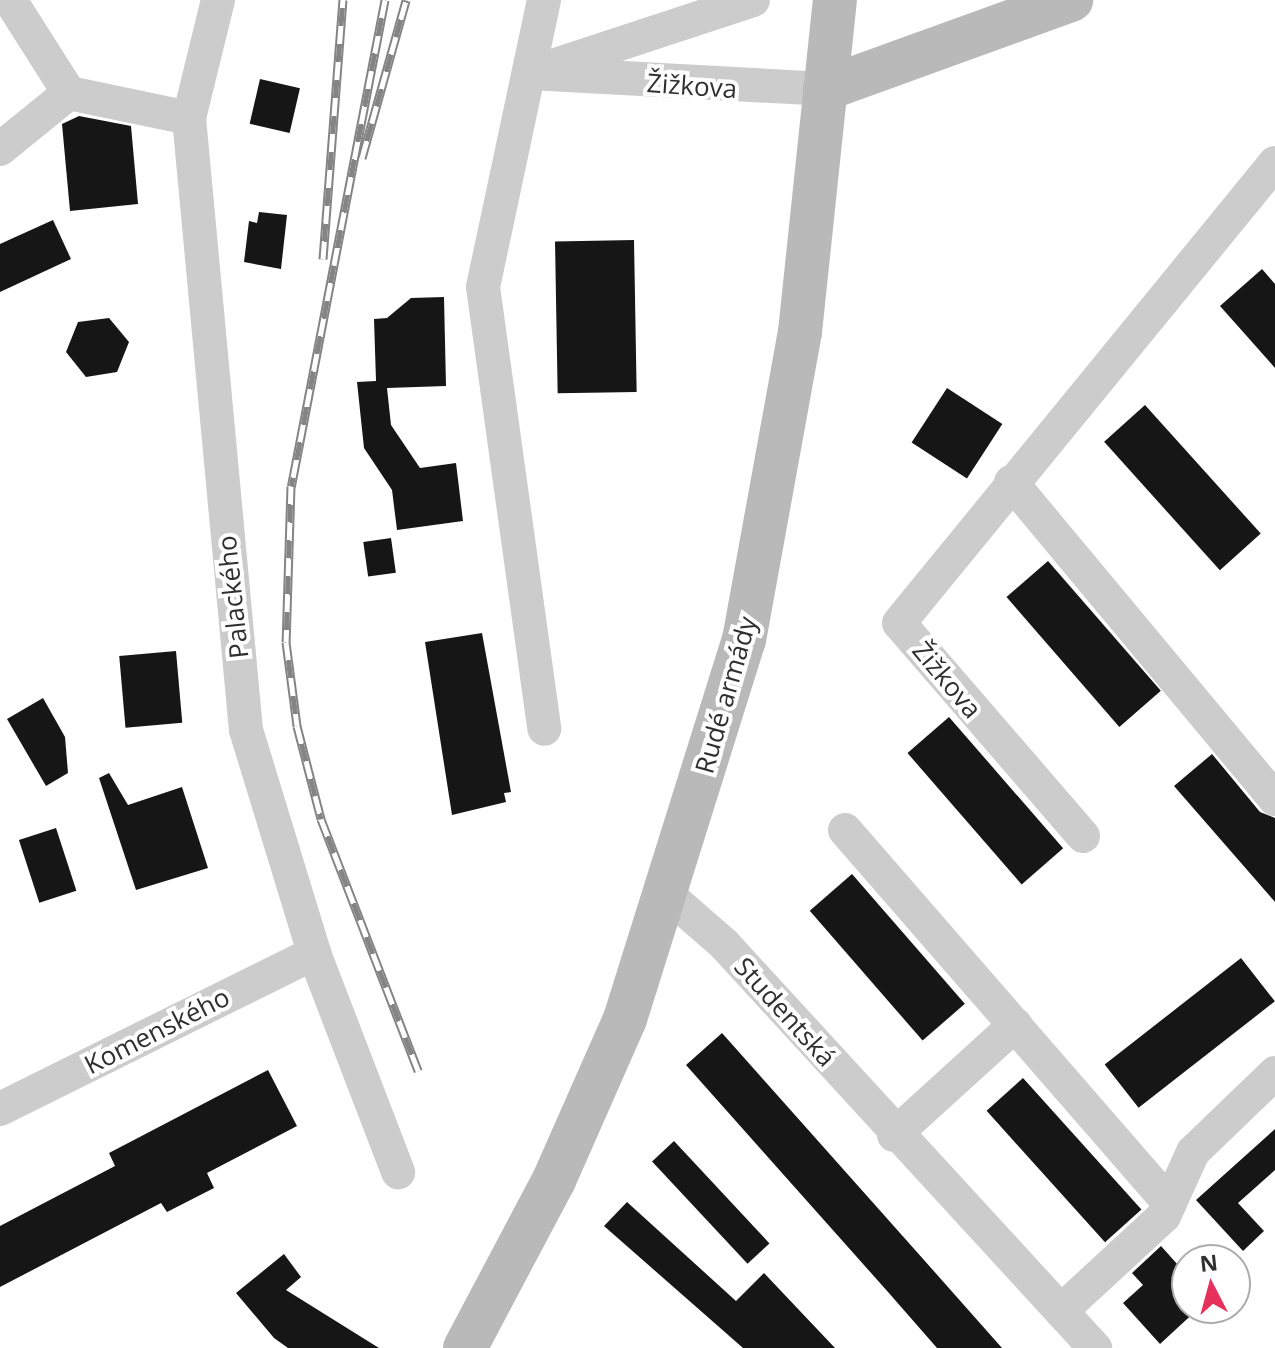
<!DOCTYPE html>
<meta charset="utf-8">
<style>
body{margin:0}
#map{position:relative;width:1275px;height:1348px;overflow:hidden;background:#fff;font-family:"Open Sans",sans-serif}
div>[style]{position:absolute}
.building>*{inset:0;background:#161616;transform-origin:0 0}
.street>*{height:34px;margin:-17px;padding:0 17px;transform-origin:17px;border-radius:17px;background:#ccc}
.secondary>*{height:44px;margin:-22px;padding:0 22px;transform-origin:22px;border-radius:22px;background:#b9b9b9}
.rail>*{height:9px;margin-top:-4.5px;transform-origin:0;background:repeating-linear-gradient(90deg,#fff 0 18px,#848484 0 36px);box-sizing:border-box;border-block:2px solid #848484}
span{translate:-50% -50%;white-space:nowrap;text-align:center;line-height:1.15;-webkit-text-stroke:8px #fff;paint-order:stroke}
.street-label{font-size:26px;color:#2f2f2f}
.north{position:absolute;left:1171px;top:1244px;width:80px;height:80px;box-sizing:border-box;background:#fff;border:2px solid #acacac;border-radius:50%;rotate:354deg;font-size:22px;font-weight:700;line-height:32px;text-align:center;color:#2f2f2f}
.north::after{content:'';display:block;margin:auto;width:28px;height:36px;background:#e7315d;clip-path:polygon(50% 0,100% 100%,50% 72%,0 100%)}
</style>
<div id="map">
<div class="building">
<i style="left:260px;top:79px;width:41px;height:46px;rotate:13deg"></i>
<i style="clip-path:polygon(79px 116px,131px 126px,138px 204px,70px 211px,62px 124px)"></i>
<i style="clip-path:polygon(259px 212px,287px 215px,281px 269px,244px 262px,249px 221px,257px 223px)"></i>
<i style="clip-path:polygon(53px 220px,71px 259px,0 292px,0 244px)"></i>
<i style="left:634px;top:240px;width:152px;height:79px;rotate:89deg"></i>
<i style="clip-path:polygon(1262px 269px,1275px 284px,1275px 368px,1220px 306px)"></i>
<i style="clip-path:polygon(444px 297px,446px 386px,387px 388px,391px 425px,420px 468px,456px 463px,463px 521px,397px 530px,392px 490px,364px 448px,357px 382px,376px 381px,374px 319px,387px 318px,411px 298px)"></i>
<i style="clip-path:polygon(109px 318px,129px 342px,117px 372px,86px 377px,66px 352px,78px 322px)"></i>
<i style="left:947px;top:388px;width:66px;height:65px;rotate:33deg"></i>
<i style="left:1145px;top:405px;width:173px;height:55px;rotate:48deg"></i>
<i style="left:391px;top:538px;width:35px;height:28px;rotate:82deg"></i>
<i style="left:1048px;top:561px;width:172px;height:55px;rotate:49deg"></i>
<i style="clip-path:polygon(482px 633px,511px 792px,504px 793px,506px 802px,452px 815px,425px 642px)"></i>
<i style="left:176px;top:651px;width:72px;height:57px;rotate:85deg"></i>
<i style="clip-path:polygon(43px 698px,65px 737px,68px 773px,46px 786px,7px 719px)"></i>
<i style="left:949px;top:717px;width:174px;height:55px;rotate:49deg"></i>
<i style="clip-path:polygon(1212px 754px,1260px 812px,1275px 818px,1275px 902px,1174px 786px)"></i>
<i style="clip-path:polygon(109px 773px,128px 805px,182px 787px,208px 868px,136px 890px,99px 778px)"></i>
<i style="left:56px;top:828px;width:66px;height:39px;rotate:72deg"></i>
<i style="left:852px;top:874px;width:172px;height:56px;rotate:49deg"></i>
<i style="left:1241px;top:958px;width:55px;height:173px;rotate:52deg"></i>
<i style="clip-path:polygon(722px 1033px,924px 1260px,1002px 1348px,937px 1348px,888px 1292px,686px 1065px)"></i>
<i style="clip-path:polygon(268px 1070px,297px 1126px,207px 1173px,214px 1188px,167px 1212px,161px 1203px,0 1287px,0 1226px,115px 1166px,109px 1153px)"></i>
<i style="left:1023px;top:1078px;width:177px;height:49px;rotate:48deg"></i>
<i style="clip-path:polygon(1275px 1129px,1275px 1170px,1238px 1203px,1264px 1231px,1243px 1251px,1196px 1200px)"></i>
<i style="left:674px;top:1141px;width:140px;height:30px;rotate:47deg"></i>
<i style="clip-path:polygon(627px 1202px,736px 1301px,764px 1273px,835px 1348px,743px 1348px,604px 1226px)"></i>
<i style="clip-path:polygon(1161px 1246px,1187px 1275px,1185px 1308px,1199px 1308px,1160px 1344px,1123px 1303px,1143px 1285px,1132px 1273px)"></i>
<i style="clip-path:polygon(284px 1254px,301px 1277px,286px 1290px,379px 1348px,288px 1348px,274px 1338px,236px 1293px)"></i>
</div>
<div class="street">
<i style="left:10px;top:0;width:110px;rotate:57.6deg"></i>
<i style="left:218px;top:0;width:122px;rotate:103.8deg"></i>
<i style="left:189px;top:118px;width:615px;rotate:84.68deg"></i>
<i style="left:246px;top:730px;width:233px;rotate:73deg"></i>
<i style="left:314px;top:953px;width:235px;rotate:69deg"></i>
<i style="left:544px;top:0;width:293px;rotate:102deg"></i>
<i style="left:483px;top:287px;width:446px;rotate:82.1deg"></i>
<i style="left:753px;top:0;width:234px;rotate:161.8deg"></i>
<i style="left:531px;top:73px;width:294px;rotate:3.1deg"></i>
<i style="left:0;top:149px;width:89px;rotate:-39.1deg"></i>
<i style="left:69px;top:93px;width:123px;rotate:11.8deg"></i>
<i style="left:1011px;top:482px;width:413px;rotate:50.2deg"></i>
<i style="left:845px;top:830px;width:495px;rotate:49deg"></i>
<i style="left:1083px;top:836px;width:281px;rotate:-130.8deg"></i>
<i style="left:899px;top:623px;width:594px;rotate:-50.74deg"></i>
<i style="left:669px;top:896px;width:73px;rotate:41.1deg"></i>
<i style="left:724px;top:944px;width:549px;rotate:47.44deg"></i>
<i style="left:0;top:1109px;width:351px;rotate:-26.4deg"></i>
<i style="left:894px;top:1135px;width:164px;rotate:-42.3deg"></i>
<i style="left:1061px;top:1311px;width:140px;rotate:-42.7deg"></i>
<i style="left:1164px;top:1216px;width:70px;rotate:-65.6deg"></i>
<i style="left:1193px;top:1152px;width:114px;rotate:-43.9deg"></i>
</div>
<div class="secondary">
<i style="left:825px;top:89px;width:262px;rotate:-19.9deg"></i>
<i style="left:465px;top:1348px;width:190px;rotate:-62.1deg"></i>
<i style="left:554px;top:1180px;width:176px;rotate:-66.2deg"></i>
<i style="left:625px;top:1019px;width:397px;rotate:-72.6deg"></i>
<i style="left:744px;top:640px;width:313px;rotate:-79.7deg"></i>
<i style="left:800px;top:332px;width:334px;rotate:-84deg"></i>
</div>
<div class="rail">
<i style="left:385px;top:0;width:495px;rotate:100.9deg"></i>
<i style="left:291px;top:486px;width:156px;rotate:91.8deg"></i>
<i style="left:286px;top:642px;width:85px;rotate:82.5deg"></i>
<i style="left:297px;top:726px;width:96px;rotate:75.5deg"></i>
<i style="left:321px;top:819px;width:270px;rotate:68.9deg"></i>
<i style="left:362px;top:158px;width:164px;rotate:-74.4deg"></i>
<i style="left:323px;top:259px;width:260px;rotate:-85.6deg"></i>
</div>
<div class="street-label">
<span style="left:692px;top:86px;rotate:4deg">Žižkova</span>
<span style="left:233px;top:597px;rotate:-96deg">Palackého</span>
<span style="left:947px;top:680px;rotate:50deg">Žižkova</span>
<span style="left:726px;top:695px;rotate:-74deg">Rudé armády</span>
<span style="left:785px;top:1012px;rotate:48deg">Studentská</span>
<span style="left:157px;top:1031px;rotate:-27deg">Komenského</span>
</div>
<div class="north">N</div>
</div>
